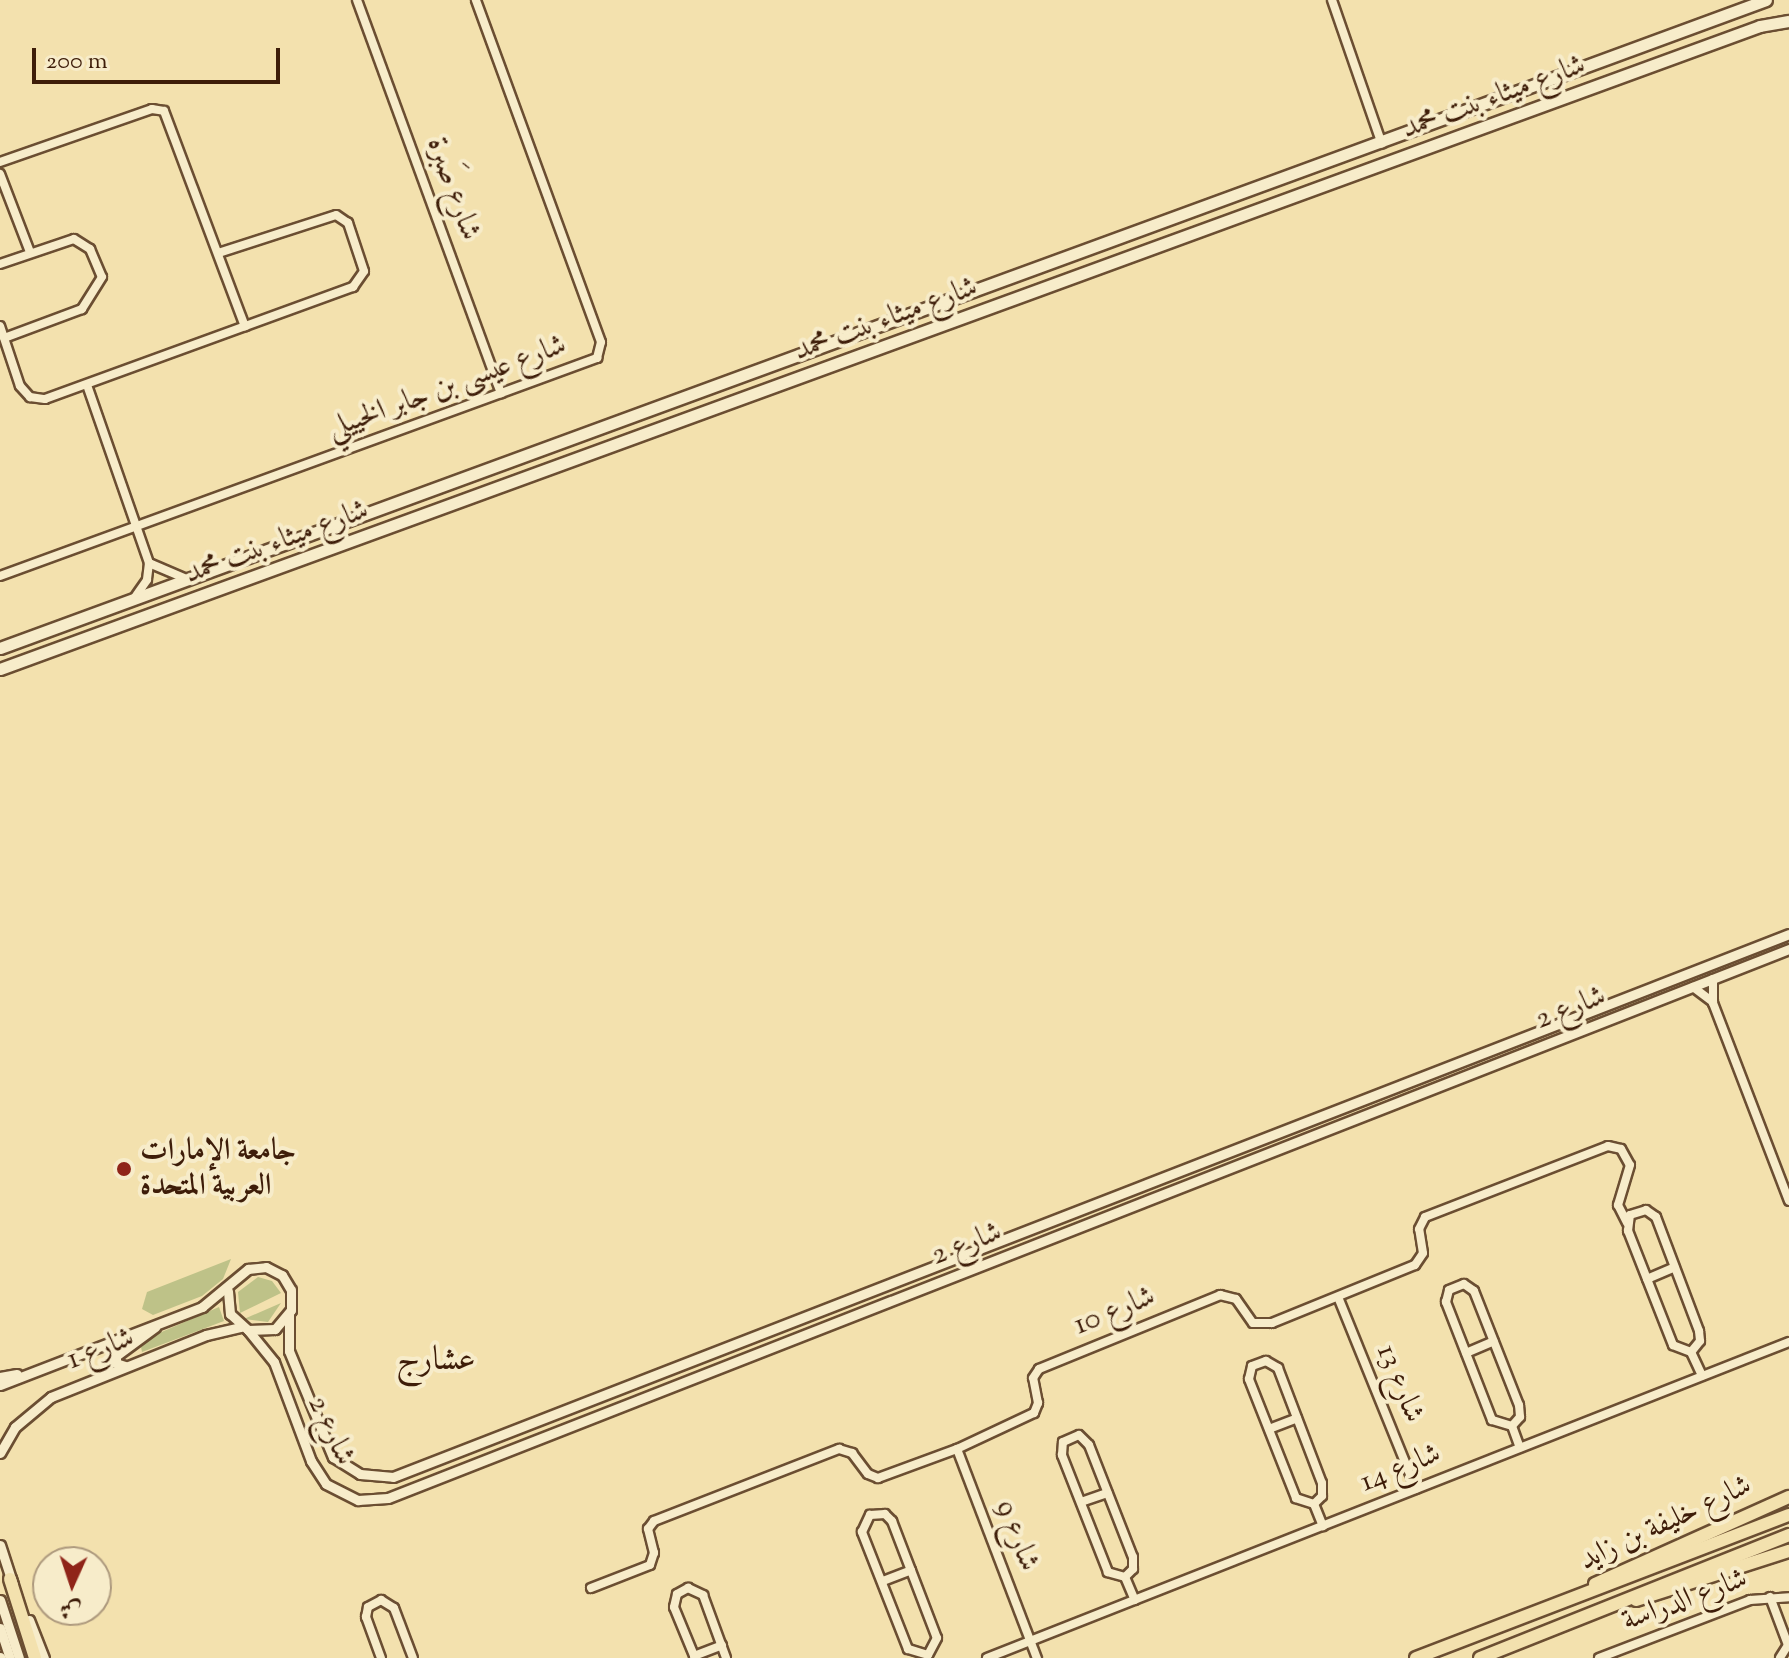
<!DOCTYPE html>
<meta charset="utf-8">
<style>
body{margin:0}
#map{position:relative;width:1789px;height:1658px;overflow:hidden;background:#f3e1ae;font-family:"Sorts Mill Goudy",Amiri,serif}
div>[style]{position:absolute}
.green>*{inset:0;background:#bec288}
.roads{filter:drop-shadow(2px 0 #6b4e32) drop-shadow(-2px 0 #6b4e32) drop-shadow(0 2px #6b4e32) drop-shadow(0 -2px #6b4e32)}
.minor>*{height:8px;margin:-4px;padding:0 4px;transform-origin:4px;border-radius:4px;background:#f7ecca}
.tertiary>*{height:9px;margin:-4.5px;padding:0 4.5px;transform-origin:4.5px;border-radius:4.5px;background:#f7ecca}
.secondary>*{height:11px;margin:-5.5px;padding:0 5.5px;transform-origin:5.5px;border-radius:5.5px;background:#f7ecca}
.primary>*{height:12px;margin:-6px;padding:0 6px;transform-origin:6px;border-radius:6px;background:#f3e1ae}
.trunk>*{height:12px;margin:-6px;padding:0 6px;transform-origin:6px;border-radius:6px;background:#f3e1ae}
.dots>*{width:22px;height:22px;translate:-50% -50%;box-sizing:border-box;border:4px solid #f7ecca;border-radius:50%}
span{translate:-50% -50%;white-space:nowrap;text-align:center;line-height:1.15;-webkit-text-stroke:8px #f7ecca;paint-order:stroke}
.street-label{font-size:30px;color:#3e1d09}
.poi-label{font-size:30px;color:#3e1d09;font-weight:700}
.left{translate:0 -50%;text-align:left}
.quarter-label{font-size:34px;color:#3e1d09}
.north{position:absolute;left:32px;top:1546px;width:80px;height:80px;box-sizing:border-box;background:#f7ecca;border:2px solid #ad997d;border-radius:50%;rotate:183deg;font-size:22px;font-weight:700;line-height:32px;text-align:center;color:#3e1d09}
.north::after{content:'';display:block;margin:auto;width:28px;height:36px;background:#8f2418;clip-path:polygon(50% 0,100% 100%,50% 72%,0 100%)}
.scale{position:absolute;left:32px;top:48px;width:248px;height:36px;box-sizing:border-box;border:4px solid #3e1d09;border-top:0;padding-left:10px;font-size:24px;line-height:28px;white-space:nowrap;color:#3e1d09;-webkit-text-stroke:6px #f7ecca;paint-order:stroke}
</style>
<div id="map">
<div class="green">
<i style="clip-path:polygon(231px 1259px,223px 1279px,202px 1296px,153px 1315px,142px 1309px,147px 1292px)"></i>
<i style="clip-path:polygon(258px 1277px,272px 1281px,281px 1293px,240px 1313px,238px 1292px)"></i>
<i style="clip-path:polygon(281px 1303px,268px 1322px,244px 1319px)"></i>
<i style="clip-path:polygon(219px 1307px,224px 1321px,142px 1352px,141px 1347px,157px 1334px)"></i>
</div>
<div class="roads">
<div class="minor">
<i style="left:357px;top:0;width:419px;rotate:69.9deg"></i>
<i style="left:1332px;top:0;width:152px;rotate:70.9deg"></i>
<i style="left:0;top:162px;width:161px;rotate:-19.2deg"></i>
<i style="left:152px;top:109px;width:12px;rotate:9deg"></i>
<i style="left:164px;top:111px;width:230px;rotate:69.4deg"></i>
<i style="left:0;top:174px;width:84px;rotate:69deg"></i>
<i style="left:0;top:264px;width:78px;rotate:-18.7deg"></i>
<i style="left:74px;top:239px;width:19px;rotate:32deg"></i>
<i style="left:90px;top:249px;width:30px;rotate:67deg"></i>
<i style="left:102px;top:277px;width:38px;rotate:122deg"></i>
<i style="left:82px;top:309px;width:83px;rotate:159.6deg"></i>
<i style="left:0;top:326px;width:63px;rotate:71.6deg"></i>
<i style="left:20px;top:386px;width:15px;rotate:48deg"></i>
<i style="left:30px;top:397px;width:15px;rotate:8deg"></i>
<i style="left:45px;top:399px;width:328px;rotate:-20deg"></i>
<i style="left:353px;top:287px;width:19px;rotate:-55deg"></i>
<i style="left:364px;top:271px;width:51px;rotate:-108.4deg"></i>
<i style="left:348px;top:223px;width:14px;rotate:-146deg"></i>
<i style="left:336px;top:215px;width:124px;rotate:162.1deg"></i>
<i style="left:87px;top:385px;width:188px;rotate:70.8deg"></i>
<i style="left:149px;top:563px;width:17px;rotate:97deg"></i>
<i style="left:147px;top:580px;width:21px;rotate:125deg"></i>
<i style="left:149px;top:563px;width:38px;rotate:23deg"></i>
<i style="left:0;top:576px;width:636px;rotate:-20.06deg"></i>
<i style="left:597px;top:358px;width:16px;rotate:-76deg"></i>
<i style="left:601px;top:342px;width:364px;rotate:-110.1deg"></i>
<i style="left:1713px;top:979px;width:24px;rotate:90deg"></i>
<i style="left:1713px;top:1003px;width:212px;rotate:69deg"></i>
<i style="left:1693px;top:987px;width:25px;rotate:37deg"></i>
<i style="left:1646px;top:1210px;width:12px;rotate:35deg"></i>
<i style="left:1656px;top:1217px;width:122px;rotate:69.3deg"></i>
<i style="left:1699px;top:1331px;width:10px;rotate:84deg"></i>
<i style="left:1700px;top:1341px;width:14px;rotate:129deg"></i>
<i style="left:1691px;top:1352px;width:19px;rotate:-159deg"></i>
<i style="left:1673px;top:1345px;width:123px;rotate:-111.5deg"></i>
<i style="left:1628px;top:1231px;width:16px;rotate:-83deg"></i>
<i style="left:1630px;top:1215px;width:17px;rotate:-17deg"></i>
<i style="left:1647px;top:1279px;width:30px;rotate:-23deg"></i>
<i style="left:1464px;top:1284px;width:12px;rotate:35deg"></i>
<i style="left:1474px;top:1291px;width:123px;rotate:68.5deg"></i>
<i style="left:1519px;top:1405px;width:12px;rotate:85deg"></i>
<i style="left:1520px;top:1417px;width:12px;rotate:132deg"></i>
<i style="left:1512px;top:1426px;width:21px;rotate:-163deg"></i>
<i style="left:1492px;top:1420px;width:127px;rotate:-111.3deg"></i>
<i style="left:1446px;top:1302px;width:12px;rotate:-76deg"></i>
<i style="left:1449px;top:1290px;width:16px;rotate:-22deg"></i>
<i style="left:1338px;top:1297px;width:207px;rotate:67.9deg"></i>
<i style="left:1691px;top:1352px;width:26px;rotate:65deg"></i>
<i style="left:1466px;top:1353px;width:30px;rotate:-23deg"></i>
<i style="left:1266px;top:1361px;width:14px;rotate:30deg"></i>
<i style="left:1278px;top:1368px;width:123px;rotate:69.1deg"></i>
<i style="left:1322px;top:1483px;width:13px;rotate:90deg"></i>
<i style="left:1322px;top:1496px;width:11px;rotate:135deg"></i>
<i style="left:1314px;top:1504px;width:19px;rotate:-162deg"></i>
<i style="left:1296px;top:1498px;width:128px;rotate:-111.6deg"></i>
<i style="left:1249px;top:1379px;width:13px;rotate:-77deg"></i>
<i style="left:1252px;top:1366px;width:15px;rotate:-20deg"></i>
<i style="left:1512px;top:1426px;width:23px;rotate:70deg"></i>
<i style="left:1269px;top:1429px;width:30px;rotate:-21deg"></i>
<i style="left:1079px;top:1435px;width:14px;rotate:45deg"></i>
<i style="left:1089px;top:1445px;width:120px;rotate:68.6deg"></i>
<i style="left:1133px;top:1557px;width:12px;rotate:90deg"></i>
<i style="left:1133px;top:1569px;width:11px;rotate:135deg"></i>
<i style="left:1125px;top:1577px;width:18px;rotate:-164deg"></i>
<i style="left:1108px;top:1572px;width:126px;rotate:-111.5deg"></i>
<i style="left:1062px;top:1455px;width:13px;rotate:-86deg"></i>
<i style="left:1063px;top:1442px;width:17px;rotate:-24deg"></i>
<i style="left:957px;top:1449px;width:224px;rotate:69.1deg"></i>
<i style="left:1081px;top:1502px;width:28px;rotate:-19deg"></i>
<i style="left:1314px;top:1504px;width:24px;rotate:68deg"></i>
<i style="left:885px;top:1514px;width:10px;rotate:45deg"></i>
<i style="left:892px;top:1521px;width:125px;rotate:69deg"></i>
<i style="left:937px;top:1638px;width:19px;rotate:118deg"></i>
<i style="left:928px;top:1655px;width:21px;rotate:-163deg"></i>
<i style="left:908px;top:1649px;width:126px;rotate:-111.5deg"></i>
<i style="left:862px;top:1532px;width:19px;rotate:-65deg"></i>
<i style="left:870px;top:1515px;width:15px;rotate:-4deg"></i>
<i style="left:1125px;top:1577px;width:25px;rotate:67deg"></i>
<i style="left:883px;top:1581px;width:30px;rotate:-21deg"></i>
<i style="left:591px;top:1588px;width:63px;rotate:-21.3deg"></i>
<i style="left:650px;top:1565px;width:13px;rotate:-72deg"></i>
<i style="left:654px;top:1553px;width:25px;rotate:-104deg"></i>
<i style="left:648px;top:1529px;width:10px;rotate:-53deg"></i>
<i style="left:654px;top:1521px;width:199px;rotate:-21.3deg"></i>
<i style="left:839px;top:1449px;width:14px;rotate:17deg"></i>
<i style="left:852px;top:1453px;width:26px;rotate:53deg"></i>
<i style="left:868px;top:1474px;width:11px;rotate:22deg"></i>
<i style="left:878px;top:1478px;width:84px;rotate:-20.2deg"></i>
<i style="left:957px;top:1449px;width:85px;rotate:-25.1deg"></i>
<i style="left:1034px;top:1413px;width:11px;rotate:-68deg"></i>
<i style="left:1038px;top:1403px;width:25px;rotate:-101deg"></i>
<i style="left:1033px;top:1378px;width:11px;rotate:-56deg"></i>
<i style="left:1039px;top:1369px;width:196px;rotate:-22.2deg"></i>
<i style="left:1220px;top:1295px;width:16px;rotate:14deg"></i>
<i style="left:1236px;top:1299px;width:29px;rotate:55deg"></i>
<i style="left:1253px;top:1323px;width:19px"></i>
<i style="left:1272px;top:1323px;width:154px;rotate:-22.1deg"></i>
<i style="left:1415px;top:1265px;width:14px;rotate:-56deg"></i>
<i style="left:1423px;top:1253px;width:24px;rotate:-99deg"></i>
<i style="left:1419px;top:1229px;width:13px;rotate:-63deg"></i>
<i style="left:1425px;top:1217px;width:196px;rotate:-21.2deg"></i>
<i style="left:1608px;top:1146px;width:13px;rotate:13deg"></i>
<i style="left:1621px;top:1149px;width:18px;rotate:61deg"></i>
<i style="left:1630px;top:1165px;width:42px;rotate:106.7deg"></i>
<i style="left:1618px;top:1205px;width:20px;rotate:63deg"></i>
<i style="left:1770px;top:1597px;width:51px;rotate:69.4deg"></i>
<i style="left:1788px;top:1645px;width:15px;rotate:122deg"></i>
<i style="left:694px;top:1656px;width:30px;rotate:-21deg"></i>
<i style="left:381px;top:1658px;width:44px;rotate:-110.1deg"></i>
<i style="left:366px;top:1617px;width:10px;rotate:-79deg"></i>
<i style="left:368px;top:1607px;width:15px;rotate:-28deg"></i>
<i style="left:381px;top:1600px;width:15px;rotate:32deg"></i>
<i style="left:394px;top:1608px;width:53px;rotate:69.2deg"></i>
<i style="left:695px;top:1658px;width:55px;rotate:-112.4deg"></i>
<i style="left:674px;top:1607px;width:13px;rotate:-77deg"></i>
<i style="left:677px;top:1594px;width:13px;rotate:-29deg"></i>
<i style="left:688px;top:1588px;width:17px;rotate:25deg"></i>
<i style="left:703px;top:1595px;width:67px;rotate:69.9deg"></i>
<i style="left:987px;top:1658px;width:862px;rotate:-21.51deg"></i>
<i style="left:1599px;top:1658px;width:162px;rotate:-21deg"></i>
<i style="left:1750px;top:1600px;width:39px;rotate:-4deg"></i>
</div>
<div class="tertiary">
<i style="left:289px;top:1314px;width:37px;rotate:90deg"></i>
<i style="left:289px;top:1351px;width:115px;rotate:67.5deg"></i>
<i style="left:333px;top:1457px;width:32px;rotate:32deg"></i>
<i style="left:360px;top:1474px;width:33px;rotate:5deg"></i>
<i style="left:393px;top:1477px;width:1498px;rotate:-21.25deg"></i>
<i style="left:248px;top:1330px;width:41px;rotate:50.9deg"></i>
<i style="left:274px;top:1362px;width:106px;rotate:69.5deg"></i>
<i style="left:311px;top:1461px;width:27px;rotate:57deg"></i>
<i style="left:326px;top:1484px;width:36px;rotate:27deg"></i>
<i style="left:358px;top:1500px;width:30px;rotate:-4deg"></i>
<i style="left:388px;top:1498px;width:1505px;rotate:-21.4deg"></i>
<i style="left:125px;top:1366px;width:9px;rotate:-162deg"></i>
<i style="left:116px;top:1363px;width:7px;rotate:-90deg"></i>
<i style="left:116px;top:1356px;width:49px;rotate:-36.6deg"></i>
<i style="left:0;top:1377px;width:17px;rotate:-10deg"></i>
<i style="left:0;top:1385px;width:217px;rotate:-21.1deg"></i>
<i style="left:202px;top:1307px;width:60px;rotate:-39.6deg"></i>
<i style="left:248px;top:1269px;width:18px;rotate:-6deg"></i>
<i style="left:266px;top:1267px;width:18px;rotate:27deg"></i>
<i style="left:282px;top:1275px;width:17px;rotate:59deg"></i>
<i style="left:291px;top:1290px;width:20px;rotate:90deg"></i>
<i style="left:291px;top:1310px;width:25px;rotate:130deg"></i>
<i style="left:275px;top:1329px;width:27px;rotate:178deg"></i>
<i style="left:248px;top:1330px;width:24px;rotate:-138deg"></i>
<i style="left:230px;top:1314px;width:23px;rotate:-95deg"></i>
<i style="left:0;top:1453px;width:30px;rotate:-60deg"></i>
<i style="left:15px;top:1427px;width:47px;rotate:-39.8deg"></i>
<i style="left:51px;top:1397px;width:167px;rotate:-21.8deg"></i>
<i style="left:206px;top:1335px;width:37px;rotate:-13deg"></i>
<i style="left:0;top:1545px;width:42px;rotate:72deg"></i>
<i style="left:0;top:1600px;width:61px;rotate:71.9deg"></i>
<i style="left:29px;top:1620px;width:41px;rotate:68.5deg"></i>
<i style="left:0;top:1628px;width:32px;rotate:72deg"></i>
<i style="left:0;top:1657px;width:1px;rotate:45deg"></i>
</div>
<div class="secondary">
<i style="left:0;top:648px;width:1881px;rotate:-20.15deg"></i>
<i style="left:0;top:669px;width:1874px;rotate:-20.07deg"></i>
<i style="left:1760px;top:26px;width:29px;rotate:-10deg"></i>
</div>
<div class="primary">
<i style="left:1595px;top:1584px;width:213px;rotate:-24.2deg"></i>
<i style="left:1636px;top:1600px;width:161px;rotate:-17.8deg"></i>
</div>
<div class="trunk">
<i style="left:10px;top:1579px;width:83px;rotate:72.4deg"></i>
<i style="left:1416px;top:1658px;width:399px;rotate:-21deg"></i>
<i style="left:1480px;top:1658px;width:333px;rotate:-21.7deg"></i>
</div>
</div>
<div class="dots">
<i style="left:124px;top:1169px;background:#8f2418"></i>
</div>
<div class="street-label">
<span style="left:1494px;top:98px;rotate:-20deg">شارع ميثاء بنت محمد</span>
<span style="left:452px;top:189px;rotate:70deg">شارع صَبرة</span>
<span style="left:886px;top:320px;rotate:-20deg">شارع ميثاء بنت محمد</span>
<span style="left:447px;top:388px;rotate:-20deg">شارع عيسى بن جابر الخييلي</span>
<span style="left:277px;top:543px;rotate:-20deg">شارع ميثاء بنت محمد</span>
<span style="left:1571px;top:1009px;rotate:-21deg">شارع 2</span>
<span style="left:967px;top:1245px;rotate:-21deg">شارع 2</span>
<span style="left:1115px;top:1312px;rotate:-22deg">شارع 10</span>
<span style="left:101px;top:1350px;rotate:-21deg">شارع 1</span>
<span style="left:1399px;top:1384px;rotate:68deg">شارع 13</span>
<span style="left:330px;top:1431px;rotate:65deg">شارع 2</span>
<span style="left:1401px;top:1469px;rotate:-22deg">شارع 14</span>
<span style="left:1666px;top:1524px;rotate:-25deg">شارع خليفة بن زايد</span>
<span style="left:1016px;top:1536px;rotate:69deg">شارع 9</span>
<span style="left:1685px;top:1601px;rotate:-20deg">شارع الدراسة</span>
</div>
<div class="poi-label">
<span class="left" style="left:140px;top:1169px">جامعة الإمارات<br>العربية المتحدة</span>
</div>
<div class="quarter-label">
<span style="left:436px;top:1361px">عشارج</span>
</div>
<div class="north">ش</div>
<div class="scale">200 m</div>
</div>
